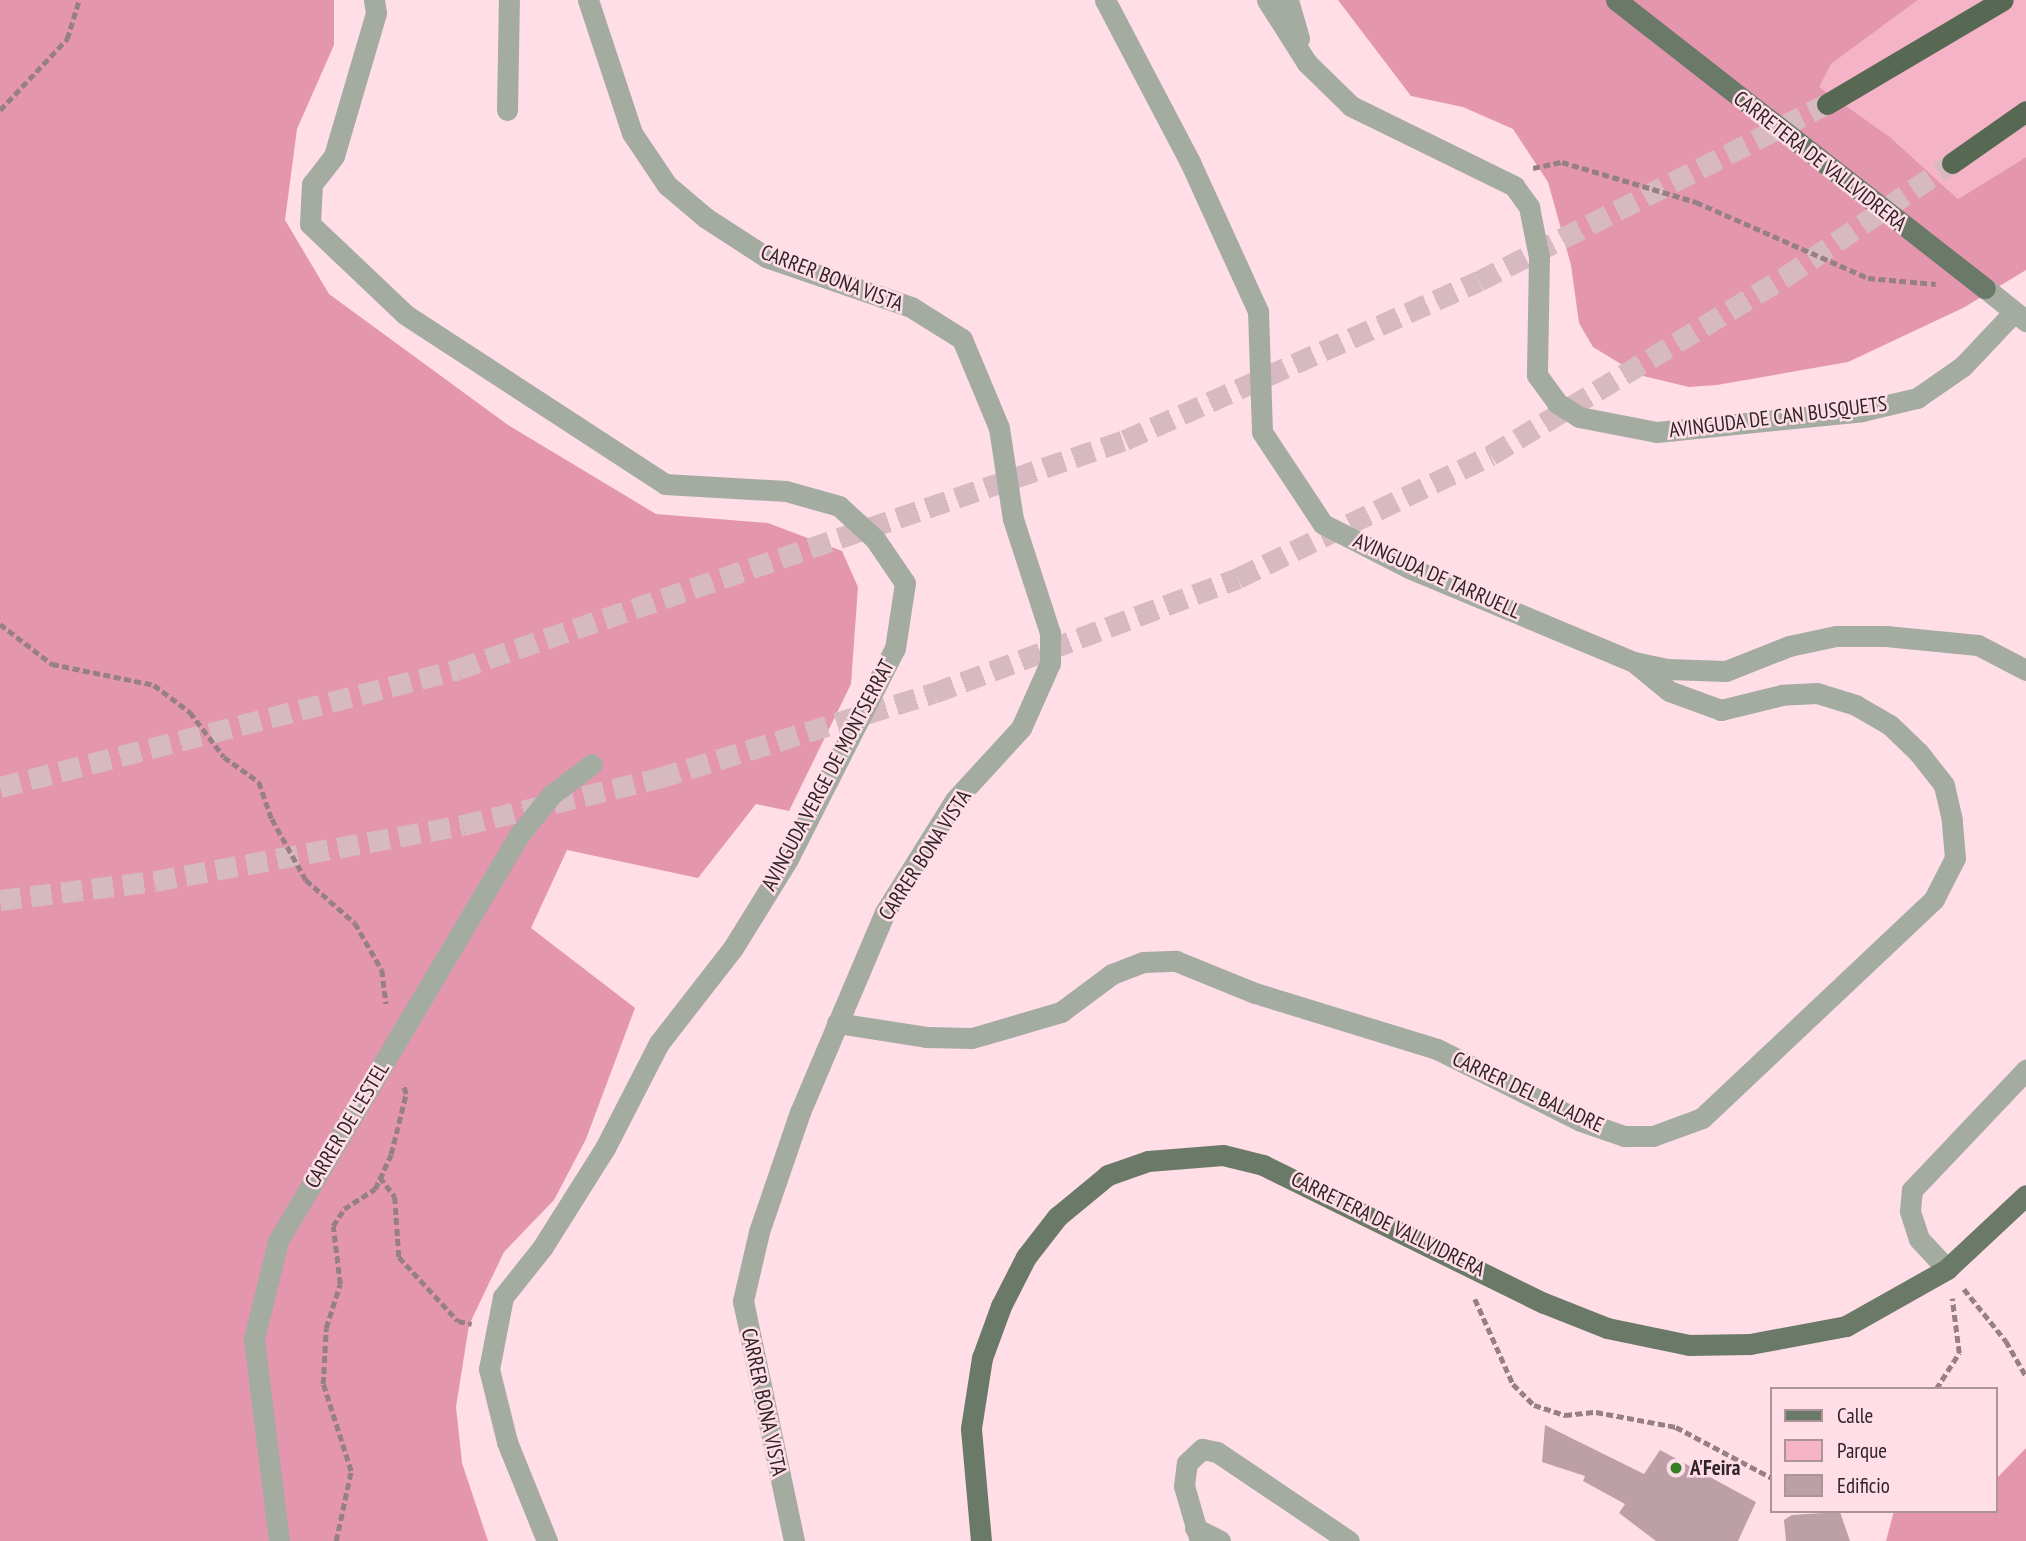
<!DOCTYPE html>
<style>
body{margin:0}
#map{position:relative;width:2026px;height:1541px;overflow:hidden;background:#ffdee7;font-family:"PT Sans Narrow",sans-serif}
div>[style]{position:absolute}
.green>*{inset:0;background:#f5b3c7}
.forest>*{inset:0;background:#e496af}
.building>*{inset:0;background:#bd9fa8}
.highway-tunnel>*{height:21px;margin-top:-10.5px;transform-origin:0;background:repeating-linear-gradient(90deg,#d6b9c1 0 21px,transparent 0 31px)}
.path>*{height:4.5px;margin-top:-2.25px;transform-origin:0;background:repeating-linear-gradient(90deg,#968086 0 7px,transparent 0 10.5px)}
.minor>*{height:21px;margin:-10.5px;padding:0 10.5px;transform-origin:10.5px;border-radius:10.5px;background:#a4aca2}
.major>*{height:21px;margin:-10.5px;padding:0 10.5px;transform-origin:10.5px;border-radius:10.5px;background:#6b7a68}
.highway>*{height:21px;margin:-10.5px;padding:0 10.5px;transform-origin:10.5px;border-radius:10.5px;background:#576853}
.dots>*{width:19px;height:19px;translate:-50% -50%;box-sizing:border-box;border:4px solid #ffdee7;border-radius:50%}
span{translate:-50% -50%;white-space:nowrap;text-align:center;line-height:1.15;-webkit-text-stroke:5px #ffdee7;paint-order:stroke}
.street-label{font-size:21px;color:#302428}
.poi-label{font-size:21px;color:#302428;font-weight:700}
.left{translate:0 -50%;text-align:left}
.legend{position:absolute;left:1770px;top:1387px;width:228px;height:126px;box-sizing:border-box;background:#ffdee7;border:2px solid #ac949b;margin:0;padding:9px 12px;list-style:none;font-size:21px;color:#302428}
.legend li{display:flex;align-items:center;gap:14px;height:35px}
.legend b{width:35px;border:2px solid #ac949b}
</style>
<div id="map">
<div class="green">
<i style="clip-path:polygon(1918px 0,2026px 0,2026px 157px,1958px 199px,1890px 137px,1818px 87px,1831px 64px)"></i>
</div>
<div class="forest">
<i style="clip-path:polygon(0 0,334px 0,334px 45px,297px 129px,285px 220px,329px 294px,508px 425px,656px 514px,768px 523px,842px 551px,858px 587px,851px 684px,789px 811px,756px 804px,698px 878px,567px 850px,531px 928px,635px 1008px,586px 1139px,554px 1200px,504px 1252px,469px 1325px,456px 1407px,462px 1463px,488px 1541px,0 1541px)"></i>
<i style="clip-path:polygon(1338px 0,1918px 0,1831px 64px,1819px 87px,1890px 137px,1958px 199px,2026px 157px,2026px 270px,1963px 308px,1848px 362px,1717px 385px,1689px 387px,1639px 375px,1593px 347px,1579px 323px,1571px 265px,1548px 182px,1513px 129px,1463px 107px,1411px 96px)"></i>
<i style="clip-path:polygon(2026px 1448px,2026px 1541px,1886px 1541px,1894px 1511px,1996px 1511px,1996px 1479px)"></i>
</div>
<div class="building">
<i style="clip-path:polygon(1545px 1425px,1644px 1474px,1660px 1450px,1756px 1502px,1738px 1541px,1656px 1541px,1619px 1513px,1625px 1504px,1583px 1481px,1585px 1476px,1542px 1462px)"></i>
<i style="clip-path:polygon(1840px 1512px,1850px 1541px,1786px 1541px,1784px 1520px,1792px 1515px)"></i>
</div>
<div class="highway-tunnel">
<i style="left:0;top:787px;width:473px;rotate:-14.4deg"></i>
<i style="left:458px;top:669px;width:705px;rotate:-18.95deg"></i>
<i style="left:1125px;top:440px;width:388px;rotate:-24.2deg"></i>
<i style="left:1479px;top:281px;width:390px;rotate:-27deg"></i>
<i style="left:0;top:900px;width:156px;rotate:-7deg"></i>
<i style="left:155px;top:881px;width:313px;rotate:-10.3deg"></i>
<i style="left:463px;top:825px;width:202px;rotate:-13.5deg"></i>
<i style="left:659px;top:778px;width:288px;rotate:-17.2deg"></i>
<i style="left:934px;top:693px;width:325px;rotate:-20.7deg"></i>
<i style="left:1238px;top:578px;width:281px;rotate:-25.9deg"></i>
<i style="left:1491px;top:455px;width:344px;rotate:-31.2deg"></i>
<i style="left:1785px;top:277px;width:202px;rotate:-34.3deg"></i>
</div>
<div class="path">
<i style="left:0;top:110px;width:98px;rotate:-46.7deg"></i>
<i style="left:67px;top:39px;width:41px;rotate:-72.9deg"></i>
<i style="left:1533px;top:168px;width:30px;rotate:-12deg"></i>
<i style="left:1562px;top:162px;width:140px;rotate:16.6deg"></i>
<i style="left:1696px;top:202px;width:188px;rotate:23.8deg"></i>
<i style="left:1868px;top:278px;width:68px;rotate:5deg"></i>
<i style="left:0;top:624px;width:66px;rotate:37.6deg"></i>
<i style="left:52px;top:664px;width:104px;rotate:11.6deg"></i>
<i style="left:154px;top:685px;width:45px;rotate:36.9deg"></i>
<i style="left:190px;top:712px;width:56px;rotate:52.9deg"></i>
<i style="left:224px;top:757px;width:43px;rotate:35.5deg"></i>
<i style="left:259px;top:782px;width:39px;rotate:71deg"></i>
<i style="left:272px;top:819px;width:70px;rotate:60.9deg"></i>
<i style="left:306px;top:880px;width:65px;rotate:41.3deg"></i>
<i style="left:355px;top:923px;width:54px;rotate:60.1deg"></i>
<i style="left:382px;top:970px;width:34px;rotate:83deg"></i>
<i style="left:380px;top:1177px;width:25px;rotate:53deg"></i>
<i style="left:395px;top:1197px;width:60px;rotate:86.2deg"></i>
<i style="left:399px;top:1257px;width:87px;rotate:47.3deg"></i>
<i style="left:458px;top:1321px;width:14px;rotate:12deg"></i>
<i style="left:1964px;top:1289px;width:67px;rotate:51.1deg"></i>
<i style="left:2006px;top:1341px;width:40px;rotate:60.3deg"></i>
<i style="left:1475px;top:1299px;width:93px;rotate:65.9deg"></i>
<i style="left:1513px;top:1384px;width:30px;rotate:45deg"></i>
<i style="left:1534px;top:1405px;width:33px;rotate:18deg"></i>
<i style="left:1565px;top:1415px;width:31px;rotate:-6deg"></i>
<i style="left:1596px;top:1412px;width:81px;rotate:10.6deg"></i>
<i style="left:1676px;top:1427px;width:109px;rotate:28deg"></i>
<i style="left:1936px;top:1389px;width:43px;rotate:-57.4deg"></i>
<i style="left:1959px;top:1353px;width:55px;rotate:-97.3deg"></i>
<i style="left:336px;top:1541px;width:72px;rotate:-77.9deg"></i>
<i style="left:351px;top:1471px;width:91px;rotate:-107.8deg"></i>
<i style="left:323px;top:1384px;width:56px;rotate:-86.9deg"></i>
<i style="left:326px;top:1328px;width:46px;rotate:-72.3deg"></i>
<i style="left:340px;top:1284px;width:58px;rotate:-96.9deg"></i>
<i style="left:333px;top:1226px;width:20px;rotate:-57deg"></i>
<i style="left:344px;top:1209px;width:37px;rotate:-33deg"></i>
<i style="left:375px;top:1189px;width:38px;rotate:-65deg"></i>
<i style="left:391px;top:1154px;width:62px;rotate:-76deg"></i>
<i style="left:406px;top:1094px;width:10px;rotate:-107deg"></i>
</div>
<div class="minor">
<i style="left:374px;top:0;width:13px;rotate:81deg"></i>
<i style="left:376px;top:13px;width:149px;rotate:106.4deg"></i>
<i style="left:334px;top:156px;width:36px;rotate:128deg"></i>
<i style="left:312px;top:184px;width:40px;rotate:92.9deg"></i>
<i style="left:310px;top:224px;width:132px;rotate:43.5deg"></i>
<i style="left:406px;top:315px;width:309px;rotate:33.1deg"></i>
<i style="left:665px;top:484px;width:121px;rotate:3.3deg"></i>
<i style="left:786px;top:491px;width:55px;rotate:15.8deg"></i>
<i style="left:839px;top:506px;width:49px;rotate:42.5deg"></i>
<i style="left:875px;top:539px;width:53px;rotate:55.7deg"></i>
<i style="left:905px;top:583px;width:66px;rotate:98.7deg"></i>
<i style="left:895px;top:648px;width:237px;rotate:116.9deg"></i>
<i style="left:788px;top:859px;width:105px;rotate:121.7deg"></i>
<i style="left:733px;top:948px;width:120px;rotate:127.9deg"></i>
<i style="left:659px;top:1043px;width:118px;rotate:117.2deg"></i>
<i style="left:605px;top:1148px;width:118px;rotate:122.2deg"></i>
<i style="left:542px;top:1248px;width:63px;rotate:128.5deg"></i>
<i style="left:503px;top:1297px;width:73px;rotate:101deg"></i>
<i style="left:489px;top:1369px;width:75px;rotate:76.1deg"></i>
<i style="left:507px;top:1442px;width:107px;rotate:68deg"></i>
<i style="left:588px;top:0;width:140px;rotate:71.7deg"></i>
<i style="left:632px;top:133px;width:63px;rotate:56.1deg"></i>
<i style="left:667px;top:185px;width:51px;rotate:40.2deg"></i>
<i style="left:706px;top:218px;width:72px;rotate:33deg"></i>
<i style="left:766px;top:257px;width:153px;rotate:19deg"></i>
<i style="left:911px;top:307px;width:60px;rotate:32.1deg"></i>
<i style="left:962px;top:339px;width:96px;rotate:67.4deg"></i>
<i style="left:999px;top:428px;width:92px;rotate:81.3deg"></i>
<i style="left:1013px;top:519px;width:120px;rotate:72deg"></i>
<i style="left:1050px;top:633px;width:30px;rotate:90deg"></i>
<i style="left:1050px;top:663px;width:71px;rotate:114deg"></i>
<i style="left:1021px;top:728px;width:98px;rotate:132.5deg"></i>
<i style="left:955px;top:800px;width:132px;rotate:122deg"></i>
<i style="left:885px;top:912px;width:217px;rotate:113deg"></i>
<i style="left:800px;top:1112px;width:127px;rotate:108.9deg"></i>
<i style="left:759px;top:1232px;width:71px;rotate:103.1deg"></i>
<i style="left:743px;top:1301px;width:245px;rotate:78deg"></i>
<i style="left:1105px;top:0;width:183px;rotate:62.3deg"></i>
<i style="left:1190px;top:162px;width:164px;rotate:65.5deg"></i>
<i style="left:1258px;top:311px;width:121px;rotate:88.1deg"></i>
<i style="left:1262px;top:432px;width:110px;rotate:56.5deg"></i>
<i style="left:1323px;top:524px;width:97px;rotate:27.1deg"></i>
<i style="left:1409px;top:568px;width:244px;rotate:22.7deg"></i>
<i style="left:1634px;top:662px;width:34px;rotate:12deg"></i>
<i style="left:1667px;top:669px;width:59px;rotate:1.9deg"></i>
<i style="left:1726px;top:671px;width:68px;rotate:-21.6deg"></i>
<i style="left:1789px;top:646px;width:48px;rotate:-12deg"></i>
<i style="left:1836px;top:636px;width:50px"></i>
<i style="left:1886px;top:636px;width:92px;rotate:5.6deg"></i>
<i style="left:1978px;top:645px;width:54px;rotate:27.5deg"></i>
<i style="left:1267px;top:0;width:75px;rotate:57.6deg"></i>
<i style="left:1307px;top:63px;width:62px;rotate:44.3deg"></i>
<i style="left:1351px;top:106px;width:182px;rotate:26.1deg"></i>
<i style="left:1514px;top:186px;width:26px;rotate:54deg"></i>
<i style="left:1529px;top:207px;width:51px;rotate:78.7deg"></i>
<i style="left:1539px;top:257px;width:118px;rotate:91deg"></i>
<i style="left:1537px;top:375px;width:34px;rotate:54deg"></i>
<i style="left:1557px;top:403px;width:26px;rotate:32deg"></i>
<i style="left:1579px;top:417px;width:79px;rotate:10.9deg"></i>
<i style="left:1657px;top:432px;width:206px;rotate:-5.8deg"></i>
<i style="left:1862px;top:411px;width:57px;rotate:-13.3deg"></i>
<i style="left:1917px;top:398px;width:56px;rotate:-34.8deg"></i>
<i style="left:1963px;top:366px;width:74px;rotate:-46.6deg"></i>
<i style="left:1288px;top:0;width:40px;rotate:74deg"></i>
<i style="left:507px;top:110px;width:110px;rotate:-89deg"></i>
<i style="left:1985px;top:288px;width:53px;rotate:38.8deg"></i>
<i style="left:837px;top:1023px;width:90px;rotate:8.9deg"></i>
<i style="left:926px;top:1037px;width:46px;rotate:1.2deg"></i>
<i style="left:972px;top:1038px;width:93px;rotate:-16.3deg"></i>
<i style="left:1061px;top:1012px;width:64px;rotate:-36.7deg"></i>
<i style="left:1112px;top:974px;width:33px;rotate:-21deg"></i>
<i style="left:1143px;top:962px;width:33px;rotate:-2deg"></i>
<i style="left:1176px;top:961px;width:85px;rotate:22.1deg"></i>
<i style="left:1255px;top:993px;width:190px;rotate:17.1deg"></i>
<i style="left:1437px;top:1049px;width:161px;rotate:26.6deg"></i>
<i style="left:1581px;top:1121px;width:46px;rotate:19.2deg"></i>
<i style="left:1624px;top:1136px;width:29px"></i>
<i style="left:1653px;top:1136px;width:52px;rotate:-20.2deg"></i>
<i style="left:1702px;top:1118px;width:319px;rotate:-43.3deg"></i>
<i style="left:1934px;top:899px;width:46px;rotate:-62.9deg"></i>
<i style="left:1955px;top:858px;width:38px;rotate:-95deg"></i>
<i style="left:1952px;top:820px;width:36px;rotate:-103deg"></i>
<i style="left:1944px;top:785px;width:41px;rotate:-128deg"></i>
<i style="left:1919px;top:753px;width:40px;rotate:-136deg"></i>
<i style="left:1890px;top:725px;width:39px;rotate:-150deg"></i>
<i style="left:1856px;top:705px;width:41px;rotate:-162.9deg"></i>
<i style="left:1817px;top:693px;width:35px;rotate:177deg"></i>
<i style="left:1782px;top:695px;width:63px;rotate:166.2deg"></i>
<i style="left:1721px;top:710px;width:55px;rotate:-159.9deg"></i>
<i style="left:1669px;top:691px;width:45px;rotate:-140.4deg"></i>
<i style="left:1947px;top:1269px;width:41px;rotate:-133deg"></i>
<i style="left:1919px;top:1239px;width:29px;rotate:-108deg"></i>
<i style="left:1910px;top:1211px;width:21px;rotate:-85deg"></i>
<i style="left:1912px;top:1190px;width:166px;rotate:-46.5deg"></i>
<i style="left:1195px;top:1528px;width:28px;rotate:27deg"></i>
<i style="left:279px;top:1541px;width:204px;rotate:-97.1deg"></i>
<i style="left:254px;top:1339px;width:101px;rotate:-76.2deg"></i>
<i style="left:278px;top:1241px;width:474px;rotate:-59.3deg"></i>
<i style="left:520px;top:834px;width:50px;rotate:-51.5deg"></i>
<i style="left:551px;top:795px;width:51px;rotate:-37.1deg"></i>
<i style="left:1200px;top:1541px;width:57px;rotate:-106.2deg"></i>
<i style="left:1184px;top:1486px;width:23px;rotate:-83deg"></i>
<i style="left:1187px;top:1463px;width:21px;rotate:-43deg"></i>
<i style="left:1202px;top:1449px;width:15px;rotate:11deg"></i>
<i style="left:1217px;top:1452px;width:159px;rotate:34deg"></i>
</div>
<div class="major">
<i style="left:1616px;top:0;width:468px;rotate:38deg"></i>
<i style="left:981px;top:1541px;width:113px;rotate:-95.1deg"></i>
<i style="left:971px;top:1428px;width:71px;rotate:-81.1deg"></i>
<i style="left:982px;top:1358px;width:55px;rotate:-69.9deg"></i>
<i style="left:1001px;top:1306px;width:55px;rotate:-63deg"></i>
<i style="left:1026px;top:1257px;width:51px;rotate:-52.2deg"></i>
<i style="left:1057px;top:1217px;width:66px;rotate:-39.5deg"></i>
<i style="left:1108px;top:1175px;width:42px;rotate:-19.3deg"></i>
<i style="left:1148px;top:1161px;width:75px;rotate:-4.6deg"></i>
<i style="left:1223px;top:1155px;width:41px;rotate:14deg"></i>
<i style="left:1263px;top:1165px;width:313px;rotate:26.2deg"></i>
<i style="left:1544px;top:1303px;width:68px;rotate:21.6deg"></i>
<i style="left:1607px;top:1328px;width:84px;rotate:11.7deg"></i>
<i style="left:1689px;top:1345px;width:61px;rotate:-0.9deg"></i>
<i style="left:1750px;top:1344px;width:98px;rotate:-10.6deg"></i>
<i style="left:1846px;top:1326px;width:116px;rotate:-29.4deg"></i>
<i style="left:1947px;top:1269px;width:108px;rotate:-43.1deg"></i>
</div>
<div class="highway">
<i style="left:1827px;top:104px;width:204px;rotate:-30.6deg"></i>
<i style="left:1952px;top:163px;width:90px;rotate:-35.1deg"></i>
</div>
<div class="dots">
<i style="left:1676px;top:1468px;background:#347e25"></i>
</div>
<div class="street-label">
<span style="left:1820px;top:161px;rotate:38deg">CARRETERA DE VALLVIDRERA</span>
<span style="left:832px;top:278px;rotate:21deg">CARRER BONA VISTA</span>
<span style="left:1778px;top:417px;rotate:-7deg">AVINGUDA DE CAN BUSQUETS</span>
<span style="left:1437px;top:576px;rotate:24deg">AVINGUDA DE TARRUELL</span>
<span style="left:828px;top:775px;rotate:-62deg">AVINGUDA VERGE DE MONTSERRAT</span>
<span style="left:925px;top:855px;rotate:-57deg">CARRER BONA VISTA</span>
<span style="left:1528px;top:1092px;rotate:25deg">CARRER DEL BALADRE</span>
<span style="left:347px;top:1125px;rotate:-59deg">CARRER DE L'ESTEL</span>
<span style="left:1388px;top:1224px;rotate:26deg">CARRETERA DE VALLVIDRERA</span>
<span style="left:764px;top:1402px;rotate:78deg">CARRER BONA VISTA</span>
</div>
<div class="poi-label">
<span class="left" style="left:1690px;top:1468px">A'Feira</span>
</div>
<ul class="legend">
<li><b style="height:9px;background:#6b7a68"></b>Calle</li>
<li><b style="height:19px;background:#f5b3c7"></b>Parque</li>
<li><b style="height:19px;background:#bd9fa8"></b>Edificio</li>
</ul>
</div>
